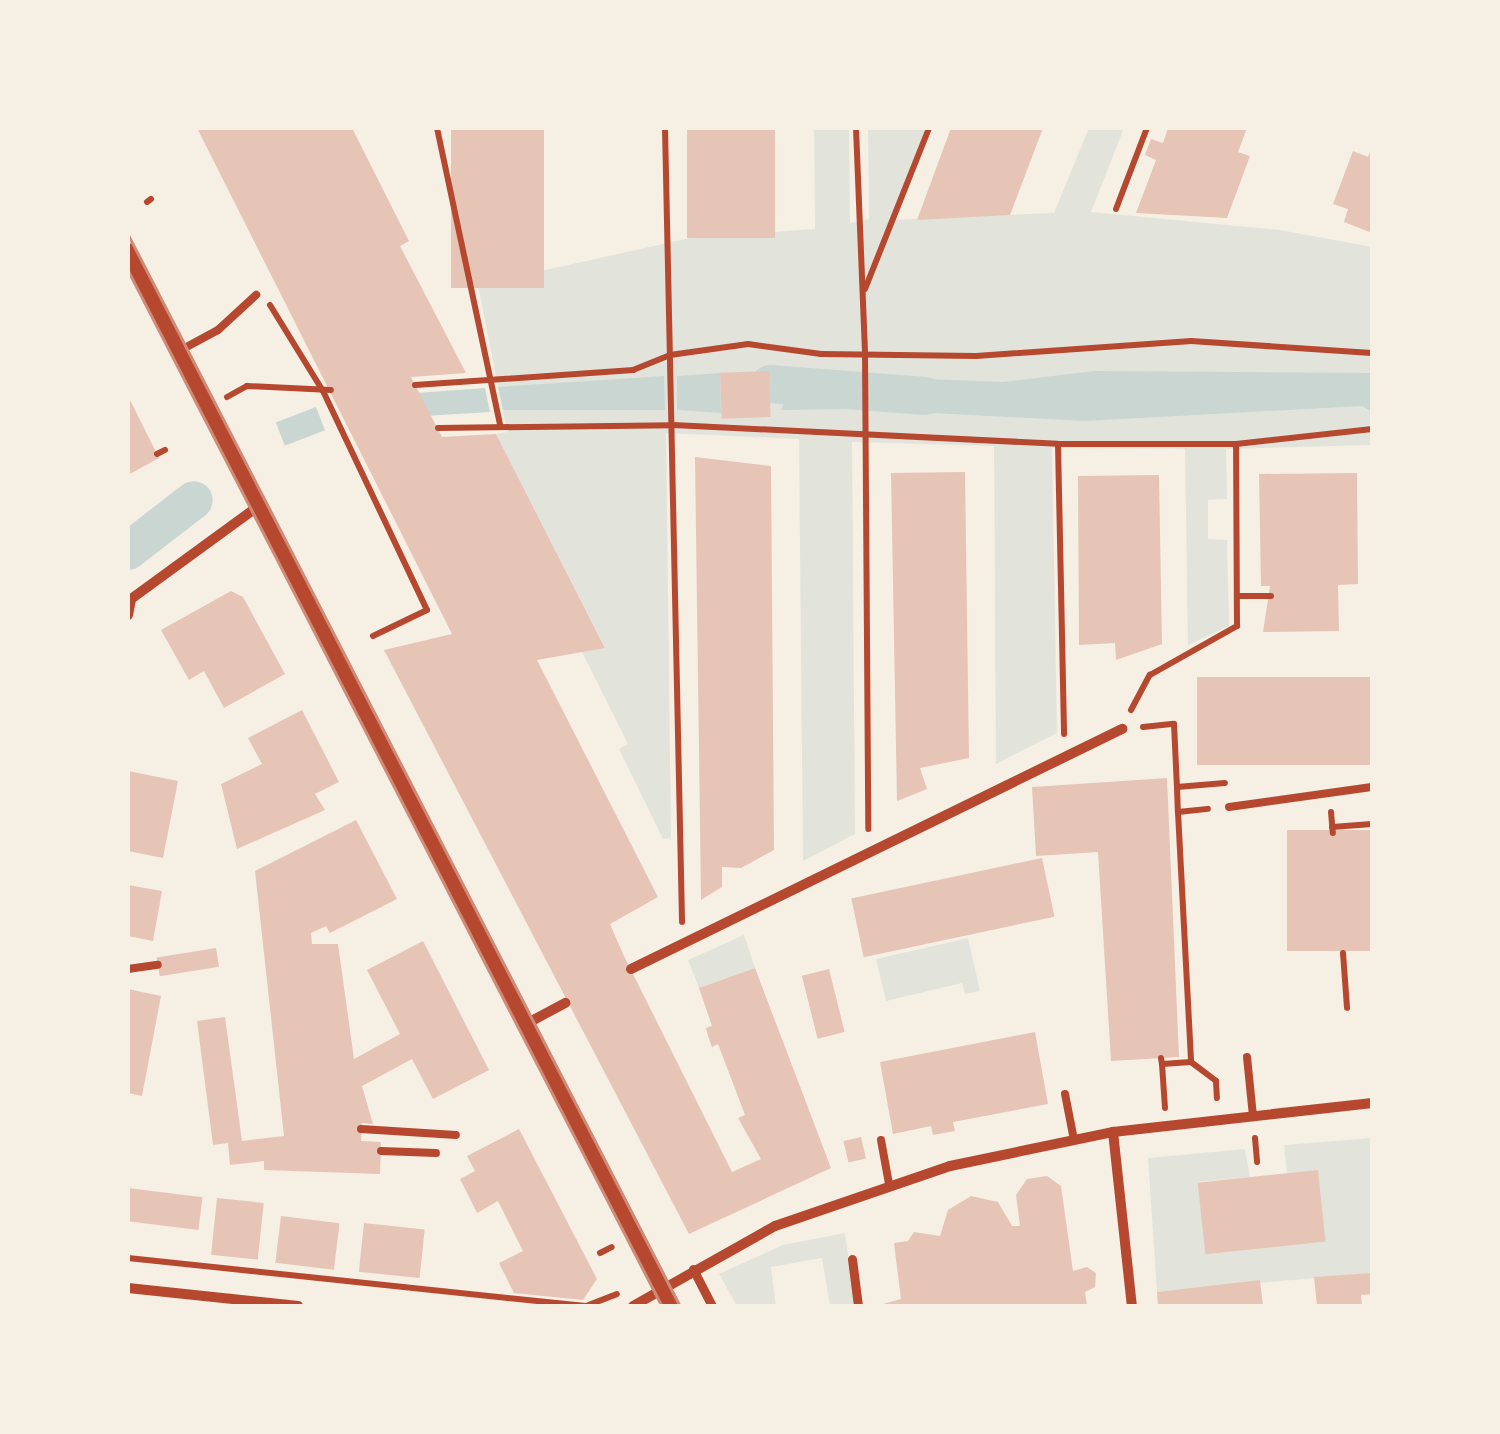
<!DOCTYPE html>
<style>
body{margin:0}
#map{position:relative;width:1500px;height:1434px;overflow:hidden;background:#f6efe4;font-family:Rubik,sans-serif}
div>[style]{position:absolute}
.green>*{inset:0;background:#e2e4dc}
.water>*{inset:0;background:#c9d6d2;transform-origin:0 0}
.canal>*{height:38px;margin:-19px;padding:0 19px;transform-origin:19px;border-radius:19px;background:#c9d6d2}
.building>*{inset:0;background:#e6c5b7;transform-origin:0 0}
.path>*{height:6px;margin:-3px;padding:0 3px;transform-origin:3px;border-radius:3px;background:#b5482f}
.service>*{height:8px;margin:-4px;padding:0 4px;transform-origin:4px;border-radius:4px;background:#b5482f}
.pedestrian>*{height:9px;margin:-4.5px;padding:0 4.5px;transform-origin:4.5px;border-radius:4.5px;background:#b5482f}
.minor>*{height:10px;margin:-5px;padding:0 5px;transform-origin:5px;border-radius:5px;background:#b5482f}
.tertiary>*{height:18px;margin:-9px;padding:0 9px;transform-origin:9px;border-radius:9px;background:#b5482f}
.tram>*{height:2.5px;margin:-1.25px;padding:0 1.25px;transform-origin:1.25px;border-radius:1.25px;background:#cf8b77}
span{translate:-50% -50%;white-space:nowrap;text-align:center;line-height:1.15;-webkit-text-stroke:9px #f6efe4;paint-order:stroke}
.frame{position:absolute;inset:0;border:130px solid #f6efe4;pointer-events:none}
</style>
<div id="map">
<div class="green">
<i style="clip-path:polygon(814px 128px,849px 128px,850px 223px,869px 219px,868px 128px,926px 128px,890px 220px,1054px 213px,1089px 128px,1124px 128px,1091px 212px,1280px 230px,1372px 247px,1372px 445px,1226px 449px,1227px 499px,1208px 500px,1208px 539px,1227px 540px,1229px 626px,1188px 645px,1185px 449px,1052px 448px,1057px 733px,996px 764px,994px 446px,852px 442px,855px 834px,803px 861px,799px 439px,666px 433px,671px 838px,663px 839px,619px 749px,628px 744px,582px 652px,605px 647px,496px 434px,507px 432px,478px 285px,690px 238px,815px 229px)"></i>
<i style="clip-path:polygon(744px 935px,755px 968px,699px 988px,688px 960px)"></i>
<i style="clip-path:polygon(968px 938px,980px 991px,965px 994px,962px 983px,886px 1001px,876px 959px)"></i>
<i style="clip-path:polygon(1372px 1138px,1372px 1273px,1157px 1292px,1148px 1158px,1245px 1149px,1250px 1177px,1198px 1182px,1205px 1253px,1317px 1171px,1287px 1173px,1284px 1145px)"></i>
<i style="clip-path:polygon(845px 1233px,855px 1306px,830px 1306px,822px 1258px,771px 1267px,776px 1306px,737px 1306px,719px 1274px,783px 1245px)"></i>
</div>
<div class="water">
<i style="clip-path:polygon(1094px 371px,1372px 373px,1372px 412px,1362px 406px,1085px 421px,876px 410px,877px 377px,1003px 382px)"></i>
<i style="clip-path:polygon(797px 372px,851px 373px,850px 409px,781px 410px)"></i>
<i style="clip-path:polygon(720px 373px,721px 413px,677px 410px,677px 376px)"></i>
<i style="clip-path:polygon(664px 376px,665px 410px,503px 410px,498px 387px)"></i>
<i style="clip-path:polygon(485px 388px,490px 412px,358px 420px,348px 398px)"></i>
<i style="left:316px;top:407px;width:25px;height:43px;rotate:69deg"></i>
</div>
<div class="canal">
<i style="left:770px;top:384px;width:156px;rotate:4.4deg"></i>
<i style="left:128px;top:551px;width:83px;rotate:-37.7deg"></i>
</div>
<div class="building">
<i style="clip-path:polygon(197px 128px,352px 128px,409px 241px,400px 246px,466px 373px,411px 377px,442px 437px,496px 434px,605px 648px,537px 660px,658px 897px,610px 924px,623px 954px,732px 1172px,761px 1159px,738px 1118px,745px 1115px,718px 1044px,712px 1047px,708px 1036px,706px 1028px,712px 1026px,699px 988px,755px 968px,831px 1168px,689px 1234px,384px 650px,452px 634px)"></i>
<i style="left:451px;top:128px;width:93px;height:160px"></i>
<i style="left:687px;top:128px;width:88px;height:110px"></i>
<i style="clip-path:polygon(951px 128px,1043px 128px,1010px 215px,917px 220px)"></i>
<i style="clip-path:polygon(1168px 128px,1247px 128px,1238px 152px,1250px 156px,1227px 218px,1136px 213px,1156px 160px,1145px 155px,1151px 139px,1163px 143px)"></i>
<i style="clip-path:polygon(1372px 147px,1372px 233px,1344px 222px,1348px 209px,1333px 204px,1353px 151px,1368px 157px)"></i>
<i style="left:769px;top:371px;width:46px;height:49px;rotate:88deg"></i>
<i style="clip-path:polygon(128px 396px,159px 458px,128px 475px)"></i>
<i style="clip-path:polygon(695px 457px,771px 466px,774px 850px,741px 868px,722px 867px,722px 887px,701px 900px)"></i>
<i style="clip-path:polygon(965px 472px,969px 758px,920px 768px,927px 789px,897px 801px,891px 473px)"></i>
<i style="clip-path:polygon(1357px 473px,1358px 584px,1338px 585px,1339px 631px,1263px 632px,1270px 586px,1261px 586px,1259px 474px)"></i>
<i style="clip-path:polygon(1159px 475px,1162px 644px,1116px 660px,1115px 643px,1079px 645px,1078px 476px)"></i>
<i style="clip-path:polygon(231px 591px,243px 597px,285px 674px,224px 708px,204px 671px,189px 680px,161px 630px)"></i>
<i style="left:1372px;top:677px;width:88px;height:175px;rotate:90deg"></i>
<i style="clip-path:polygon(302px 710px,339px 782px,315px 794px,325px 810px,237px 849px,221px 784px,262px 764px,248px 738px)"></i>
<i style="clip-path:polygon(128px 771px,178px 781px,163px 858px,128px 851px)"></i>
<i style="clip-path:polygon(1167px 778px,1179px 1057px,1111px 1061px,1098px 852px,1036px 856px,1032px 787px)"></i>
<i style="clip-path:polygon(356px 820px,397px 899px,330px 933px,326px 926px,311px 933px,312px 944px,338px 944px,354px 1059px,400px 1034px,367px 970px,423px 941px,489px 1070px,433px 1099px,412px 1059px,362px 1086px,373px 1124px,362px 1123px,361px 1141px,381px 1142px,380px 1174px,264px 1170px,264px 1161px,230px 1165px,228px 1143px,213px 1145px,197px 1021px,225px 1017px,242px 1141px,284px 1136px,255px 871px)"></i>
<i style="left:1372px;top:830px;width:121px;height:85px;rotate:90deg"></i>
<i style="left:1042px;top:858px;width:60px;height:195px;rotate:78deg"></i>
<i style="clip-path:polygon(128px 885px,162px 891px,153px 941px,128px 936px)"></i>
<i style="left:216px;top:948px;width:19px;height:60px;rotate:81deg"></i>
<i style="left:829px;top:969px;width:65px;height:28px;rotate:76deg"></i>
<i style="clip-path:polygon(128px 989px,161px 996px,142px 1096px,128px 1093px)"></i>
<i style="clip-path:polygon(1035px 1032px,1048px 1104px,953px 1122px,955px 1131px,933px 1135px,931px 1126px,893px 1134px,880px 1062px)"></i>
<i style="clip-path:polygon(519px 1129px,597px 1279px,583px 1300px,514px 1293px,499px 1263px,523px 1251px,498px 1201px,477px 1213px,460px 1179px,475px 1171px,467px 1156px)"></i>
<i style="left:861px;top:1137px;width:22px;height:18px;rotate:77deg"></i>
<i style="left:1318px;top:1170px;width:72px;height:121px;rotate:84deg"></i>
<i style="clip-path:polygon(1047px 1176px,1061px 1186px,1073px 1271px,1087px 1267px,1096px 1273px,1095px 1287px,1085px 1292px,1087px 1306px,876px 1306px,901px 1299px,894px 1243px,908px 1241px,914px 1232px,940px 1236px,948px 1210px,971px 1196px,998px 1202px,1012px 1226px,1020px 1226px,1016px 1195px,1027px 1179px)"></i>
<i style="left:128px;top:1188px;width:75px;height:33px;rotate:7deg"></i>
<i style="left:217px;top:1198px;width:47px;height:57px;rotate:6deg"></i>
<i style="left:281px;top:1216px;width:59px;height:47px;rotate:7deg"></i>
<i style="left:364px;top:1223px;width:61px;height:49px;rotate:6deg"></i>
<i style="clip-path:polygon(1372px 1273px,1372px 1294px,1361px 1295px,1362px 1306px,1317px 1306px,1314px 1277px)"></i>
<i style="clip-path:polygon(1260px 1280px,1263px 1306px,1158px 1306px,1157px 1292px)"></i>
</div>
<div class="path">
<i style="left:437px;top:128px;width:303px;rotate:78deg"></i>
<i style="left:665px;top:128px;width:794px;rotate:88.77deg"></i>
<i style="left:856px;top:128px;width:226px;rotate:87.7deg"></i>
<i style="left:865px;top:354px;width:475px;rotate:89.6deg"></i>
<i style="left:147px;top:202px;width:5px;rotate:-37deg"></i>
<i style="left:1116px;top:209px;width:87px;rotate:-69.1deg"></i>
<i style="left:865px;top:289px;width:173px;rotate:-68.3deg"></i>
<i style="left:270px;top:305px;width:101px;rotate:58.4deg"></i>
<i style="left:323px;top:391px;width:242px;rotate:64.6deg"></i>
<i style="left:427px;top:610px;width:60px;rotate:154.3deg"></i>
<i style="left:415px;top:385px;width:219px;rotate:-3.9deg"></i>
<i style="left:633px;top:370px;width:40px;rotate:-22deg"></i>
<i style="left:670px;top:355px;width:79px;rotate:-8deg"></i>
<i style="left:748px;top:344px;width:74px;rotate:7.8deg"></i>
<i style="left:821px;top:354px;width:155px;rotate:0.7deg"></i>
<i style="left:976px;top:356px;width:216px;rotate:-4deg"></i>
<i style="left:1191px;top:341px;width:181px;rotate:3.8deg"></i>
<i style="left:227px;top:397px;width:23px;rotate:-29deg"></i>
<i style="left:247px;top:386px;width:84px;rotate:2.7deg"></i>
<i style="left:438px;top:428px;width:235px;rotate:-0.7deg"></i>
<i style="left:673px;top:425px;width:385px;rotate:2.8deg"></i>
<i style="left:1058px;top:444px;width:178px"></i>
<i style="left:1236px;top:444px;width:137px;rotate:-6.3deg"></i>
<i style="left:1058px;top:444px;width:290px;rotate:88.8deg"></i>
<i style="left:157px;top:454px;width:9px;rotate:-27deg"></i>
<i style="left:1237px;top:596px;width:34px"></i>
<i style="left:1131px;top:710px;width:40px;rotate:-62deg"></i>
<i style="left:1150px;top:675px;width:100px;rotate:-29.4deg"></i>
<i style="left:1237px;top:626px;width:182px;rotate:-90.3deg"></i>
<i style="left:1143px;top:727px;width:31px;rotate:-6deg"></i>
<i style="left:1174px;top:724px;width:63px;rotate:87.3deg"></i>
<i style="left:1177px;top:787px;width:48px;rotate:-4.8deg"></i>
<i style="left:1177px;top:787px;width:25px;rotate:88deg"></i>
<i style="left:1178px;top:812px;width:30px;rotate:-6deg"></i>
<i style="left:1178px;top:812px;width:250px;rotate:87deg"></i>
<i style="left:1331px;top:812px;width:21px;rotate:85deg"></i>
<i style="left:1332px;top:827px;width:40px;rotate:-4.3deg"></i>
<i style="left:1343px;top:953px;width:55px;rotate:85.8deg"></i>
<i style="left:1161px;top:1058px;width:6px;rotate:81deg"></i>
<i style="left:1162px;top:1064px;width:29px;rotate:-4deg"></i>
<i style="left:1191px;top:1062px;width:31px;rotate:37deg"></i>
<i style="left:1216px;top:1081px;width:17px;rotate:87deg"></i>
<i style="left:1162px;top:1064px;width:44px;rotate:86.1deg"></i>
<i style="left:1255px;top:1138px;width:24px;rotate:85deg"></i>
<i style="left:600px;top:1253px;width:13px;rotate:-27deg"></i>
<i style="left:128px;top:1258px;width:460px;rotate:6deg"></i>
<i style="left:586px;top:1306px;width:33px;rotate:-21deg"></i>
</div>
<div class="service">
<i style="left:179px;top:351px;width:44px;rotate:-28.3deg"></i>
<i style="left:218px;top:330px;width:52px;rotate:-42.6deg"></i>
<i style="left:1229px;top:807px;width:144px;rotate:-8deg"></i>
<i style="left:128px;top:969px;width:30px;rotate:-8deg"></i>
<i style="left:1247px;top:1057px;width:59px;rotate:84.2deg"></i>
<i style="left:1065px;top:1094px;width:47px;rotate:78.9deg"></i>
<i style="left:361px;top:1129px;width:95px;rotate:3.6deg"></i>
<i style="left:881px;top:1140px;width:45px;rotate:79.7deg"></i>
<i style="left:381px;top:1151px;width:55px;rotate:2.1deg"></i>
</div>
<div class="pedestrian">
<i style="left:852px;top:1259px;width:47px;rotate:82.7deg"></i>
<i style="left:693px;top:1269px;width:42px;rotate:62.8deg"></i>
</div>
<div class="minor">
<i style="left:128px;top:615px;width:16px;rotate:-79deg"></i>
<i style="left:131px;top:599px;width:160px;rotate:-36.1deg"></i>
<i style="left:631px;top:969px;width:547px;rotate:-26.05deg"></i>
<i style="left:524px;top:1025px;width:47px;rotate:-28.2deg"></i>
<i style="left:1113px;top:1132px;width:175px;rotate:83.8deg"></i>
<i style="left:128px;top:1288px;width:171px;rotate:6deg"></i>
<i style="left:633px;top:1306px;width:163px;rotate:-29.4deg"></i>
<i style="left:775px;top:1226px;width:185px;rotate:-18.9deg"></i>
<i style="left:950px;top:1166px;width:167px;rotate:-11.8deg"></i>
<i style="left:1113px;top:1132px;width:261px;rotate:-6.4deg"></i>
</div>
<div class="tertiary">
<i style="left:128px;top:252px;width:1186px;rotate:62.74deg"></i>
</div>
<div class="tram">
<i style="left:128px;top:234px;width:1206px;rotate:62.75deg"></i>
<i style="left:128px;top:270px;width:1166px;rotate:62.73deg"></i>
</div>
<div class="frame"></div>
</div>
